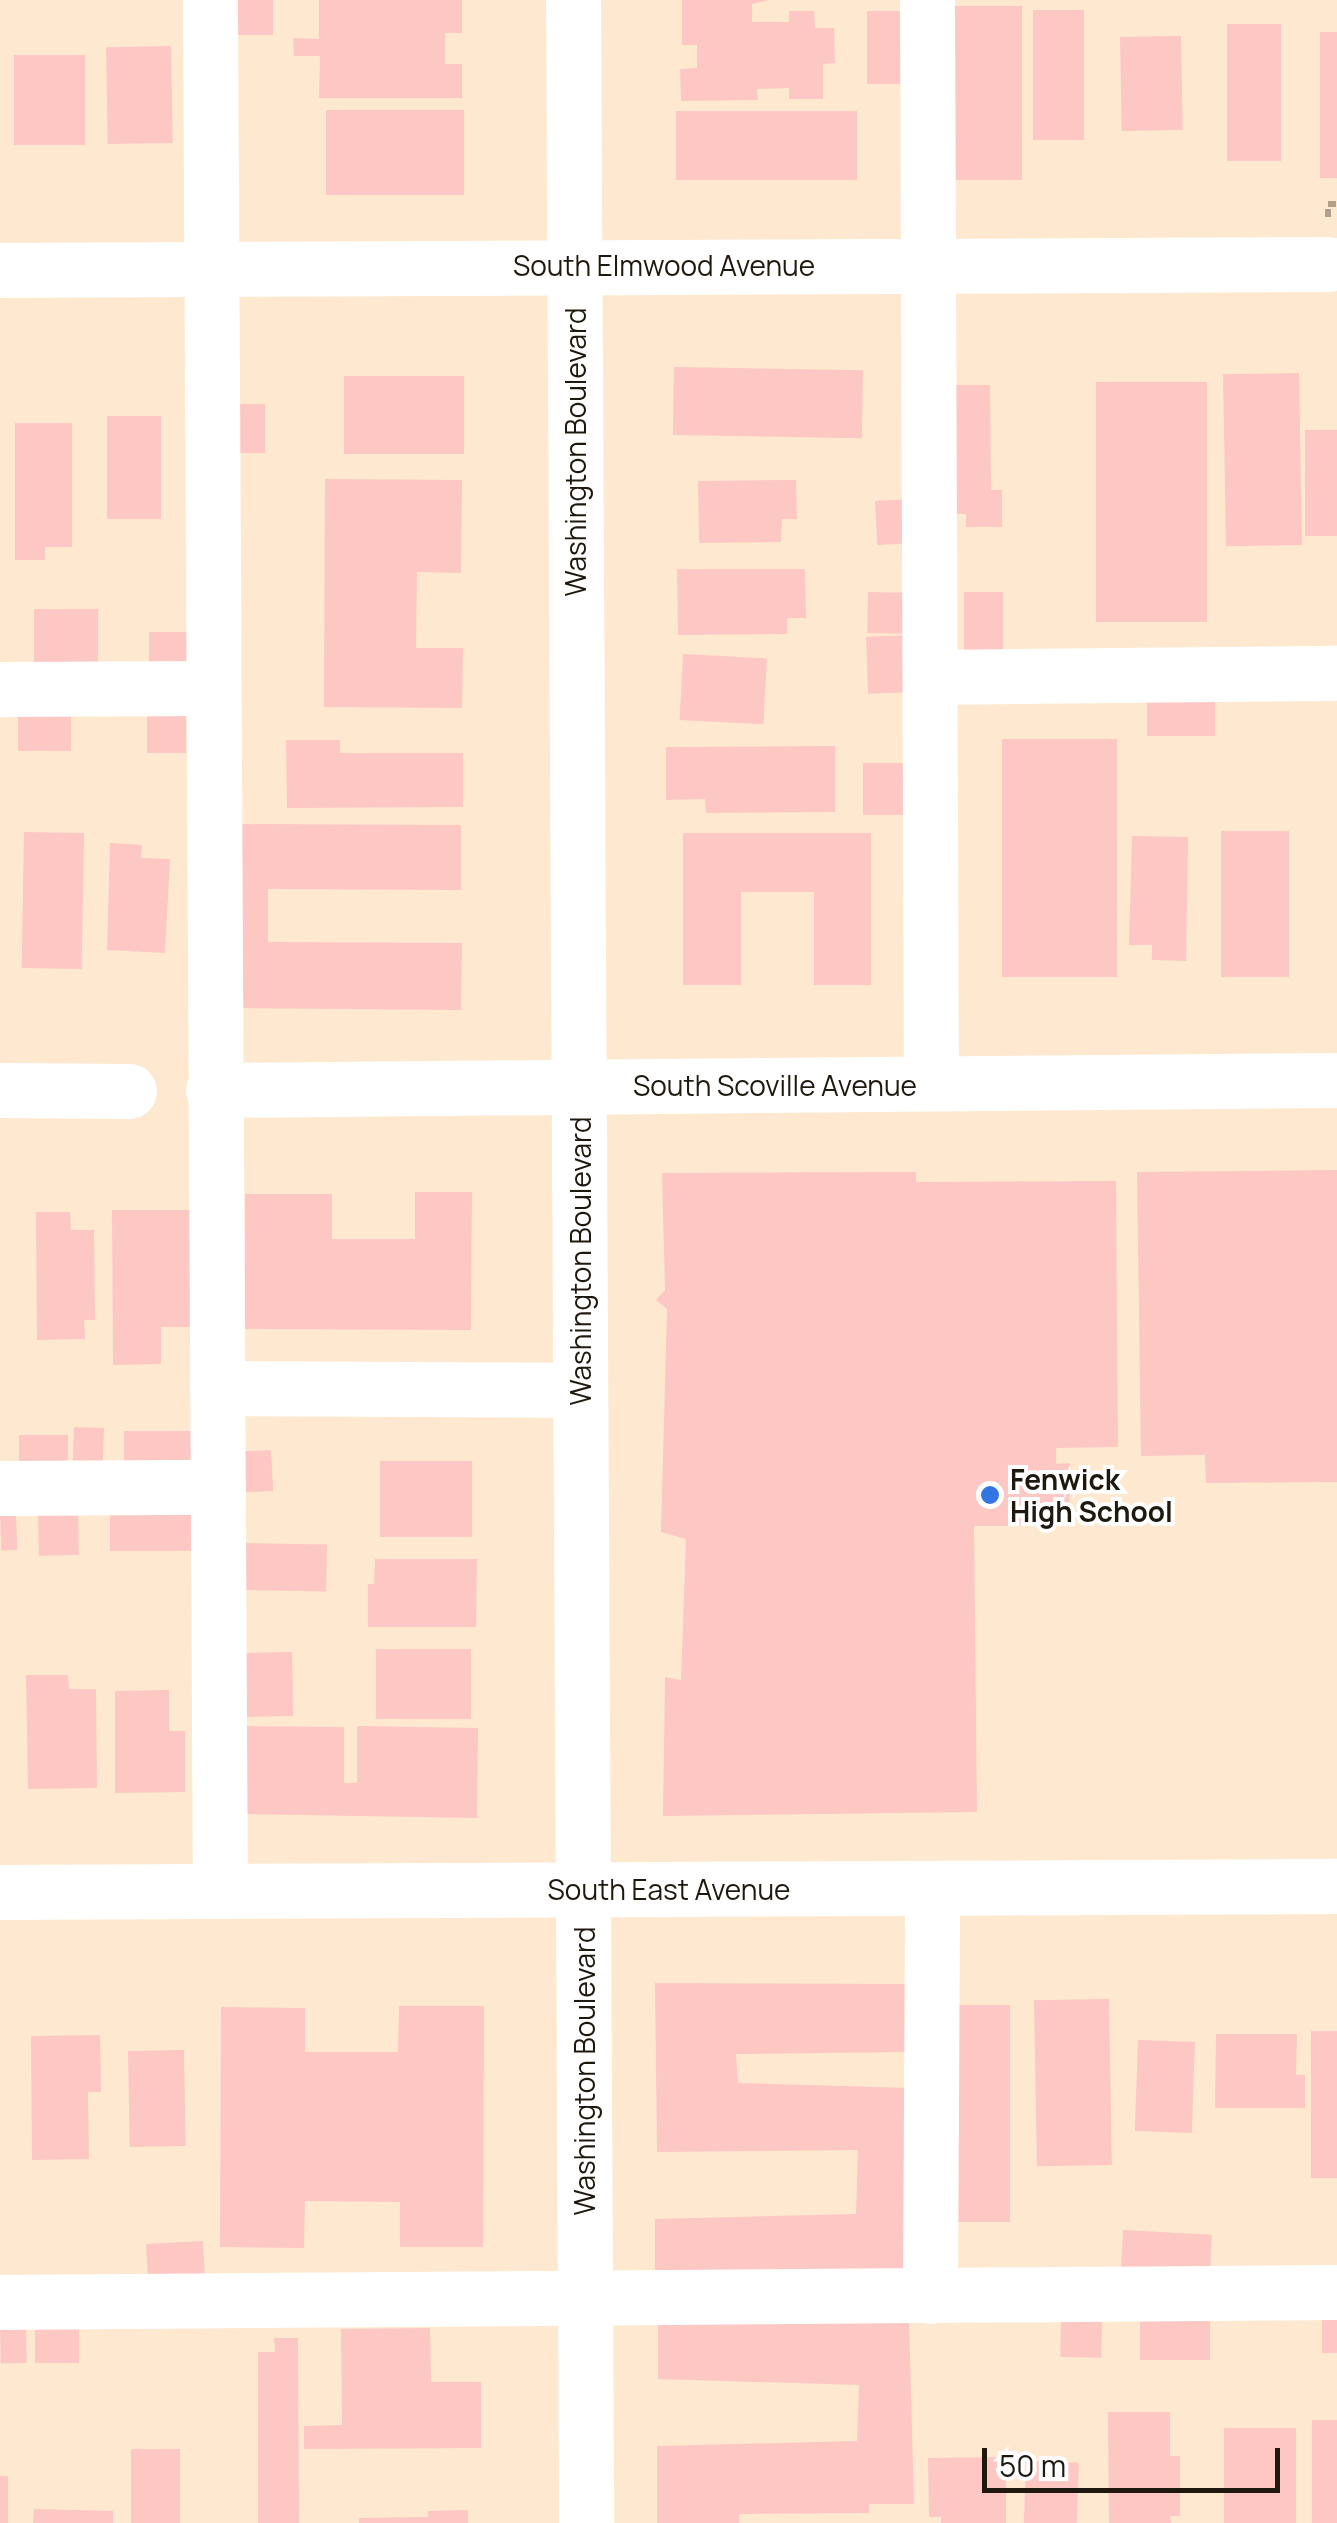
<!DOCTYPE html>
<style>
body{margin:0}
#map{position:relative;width:1337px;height:2523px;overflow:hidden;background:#fee9d0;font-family:Manrope,sans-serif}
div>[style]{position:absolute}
.building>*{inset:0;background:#fdc7c3;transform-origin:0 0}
.path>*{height:6px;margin-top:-3px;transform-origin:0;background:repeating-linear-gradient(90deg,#b0a08d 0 8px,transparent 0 13px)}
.minor>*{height:55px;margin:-27.5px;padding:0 27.5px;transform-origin:27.5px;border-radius:27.5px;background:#fff}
.dots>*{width:28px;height:28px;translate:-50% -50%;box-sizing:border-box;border:5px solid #fff;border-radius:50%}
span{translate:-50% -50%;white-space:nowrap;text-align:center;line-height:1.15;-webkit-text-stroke:8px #fff;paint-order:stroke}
.street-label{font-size:28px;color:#1f180f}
.poi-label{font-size:28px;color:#1f180f;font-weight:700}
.left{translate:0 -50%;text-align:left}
.scale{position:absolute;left:982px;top:2448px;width:298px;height:45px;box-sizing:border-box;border:5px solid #1f180f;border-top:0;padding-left:12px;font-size:30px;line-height:35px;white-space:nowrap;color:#1f180f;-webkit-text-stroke:8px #fff;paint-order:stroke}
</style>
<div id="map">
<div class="building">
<i style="left:234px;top:0;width:39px;height:35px"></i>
<i style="clip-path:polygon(319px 0,462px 0,462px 33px,445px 33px,445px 64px,462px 64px,462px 98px,319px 98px,320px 56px,294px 56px,293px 38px,319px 39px)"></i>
<i style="clip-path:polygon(682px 0,770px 0,752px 4px,752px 22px,789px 22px,789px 11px,814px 11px,815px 28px,834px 28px,835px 63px,823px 64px,823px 99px,789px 99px,789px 88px,757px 89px,758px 100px,681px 101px,680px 69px,697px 68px,697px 45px,682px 45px)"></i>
<i style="left:945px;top:6px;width:77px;height:174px"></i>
<i style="left:1084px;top:10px;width:130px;height:51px;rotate:90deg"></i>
<i style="left:867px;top:11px;width:38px;height:73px"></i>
<i style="left:1227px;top:24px;width:54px;height:137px"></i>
<i style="left:1320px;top:32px;width:17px;height:146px"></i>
<i style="left:1181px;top:36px;width:94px;height:61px;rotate:89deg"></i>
<i style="left:171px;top:46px;width:97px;height:65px;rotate:89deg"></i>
<i style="left:14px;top:55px;width:71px;height:90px"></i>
<i style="left:326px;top:110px;width:138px;height:85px"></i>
<i style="left:676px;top:111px;width:181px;height:69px"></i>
<i style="left:674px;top:367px;width:189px;height:68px;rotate:1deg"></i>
<i style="left:1299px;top:373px;width:172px;height:76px;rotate:89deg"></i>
<i style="left:344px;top:376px;width:120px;height:78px"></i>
<i style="left:1207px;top:382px;width:240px;height:111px;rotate:90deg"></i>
<i style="clip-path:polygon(941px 385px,990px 385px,991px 490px,1002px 490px,1002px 527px,966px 527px,966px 514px,941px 514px)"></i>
<i style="left:220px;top:404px;width:45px;height:49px"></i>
<i style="left:107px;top:416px;width:54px;height:103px"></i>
<i style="clip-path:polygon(15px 423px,72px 423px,72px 547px,45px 547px,45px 560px,15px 560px)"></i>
<i style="left:1305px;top:430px;width:32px;height:106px"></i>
<i style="clip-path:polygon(325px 479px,462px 480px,461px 573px,417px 572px,416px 648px,463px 648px,462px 708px,324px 707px)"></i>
<i style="clip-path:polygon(796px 480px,797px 519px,782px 519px,781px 542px,699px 543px,698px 481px)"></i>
<i style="left:912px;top:499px;width:44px;height:37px;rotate:87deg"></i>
<i style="clip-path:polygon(677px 569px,805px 569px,806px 618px,787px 618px,787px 634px,678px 635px)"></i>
<i style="left:868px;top:592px;width:40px;height:41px;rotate:1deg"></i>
<i style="left:964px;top:592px;width:39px;height:72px"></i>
<i style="left:34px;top:609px;width:64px;height:57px"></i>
<i style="left:149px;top:632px;width:41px;height:37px"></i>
<i style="left:917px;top:635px;width:57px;height:51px;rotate:88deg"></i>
<i style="left:683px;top:654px;width:84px;height:66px;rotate:3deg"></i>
<i style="left:147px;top:698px;width:39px;height:55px"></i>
<i style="left:1215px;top:699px;width:37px;height:68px;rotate:90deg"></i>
<i style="left:18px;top:704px;width:53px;height:47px"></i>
<i style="left:1002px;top:739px;width:115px;height:238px"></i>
<i style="clip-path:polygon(286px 740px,340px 740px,340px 753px,463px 753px,463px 807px,287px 808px)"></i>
<i style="clip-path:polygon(835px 746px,835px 812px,706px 813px,705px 799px,666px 800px,666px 747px)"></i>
<i style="left:863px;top:763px;width:49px;height:52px"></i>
<i style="clip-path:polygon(226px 824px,461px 825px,461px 890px,268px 889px,268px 942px,462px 943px,461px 1010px,225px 1008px)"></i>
<i style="left:1221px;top:831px;width:68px;height:146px"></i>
<i style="left:24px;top:832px;width:60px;height:136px;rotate:1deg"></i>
<i style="clip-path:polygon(683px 833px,871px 833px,871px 985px,814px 985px,814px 892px,741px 892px,741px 985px,683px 985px)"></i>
<i style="clip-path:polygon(1132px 836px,1188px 837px,1186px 961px,1152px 960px,1152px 945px,1129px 945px)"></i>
<i style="clip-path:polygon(110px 843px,142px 845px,141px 858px,170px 859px,165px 953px,107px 950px)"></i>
<i style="clip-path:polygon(1337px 1170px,1337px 1482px,1206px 1483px,1205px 1455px,1141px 1456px,1137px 1172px)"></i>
<i style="clip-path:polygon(916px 1172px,916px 1182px,1116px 1181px,1118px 1447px,1056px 1448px,1056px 1464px,1070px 1463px,1069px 1526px,974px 1526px,977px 1812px,663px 1816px,665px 1677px,681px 1680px,686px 1539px,661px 1532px,667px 1309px,656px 1300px,665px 1290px,662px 1173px)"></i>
<i style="clip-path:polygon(415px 1192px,472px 1192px,471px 1330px,245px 1329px,245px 1194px,332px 1194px,332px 1239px,415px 1239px)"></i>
<i style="clip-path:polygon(112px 1210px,199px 1210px,200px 1327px,161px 1327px,161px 1364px,113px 1365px)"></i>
<i style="clip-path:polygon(36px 1212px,70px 1212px,71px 1230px,94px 1230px,95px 1320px,84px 1320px,85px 1339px,37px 1340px)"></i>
<i style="left:74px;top:1427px;width:30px;height:41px;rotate:2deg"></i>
<i style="left:124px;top:1431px;width:73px;height:37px"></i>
<i style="left:68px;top:1435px;width:41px;height:49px;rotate:90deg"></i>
<i style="left:271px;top:1450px;width:41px;height:39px;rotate:87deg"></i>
<i style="left:380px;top:1461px;width:92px;height:76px"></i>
<i style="left:110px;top:1503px;width:86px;height:48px"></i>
<i style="left:78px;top:1509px;width:46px;height:40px;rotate:89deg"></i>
<i style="left:16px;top:1513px;width:37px;height:16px;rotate:88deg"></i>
<i style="left:236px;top:1543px;width:91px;height:47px;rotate:1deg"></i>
<i style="clip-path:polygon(375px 1559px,477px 1559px,476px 1627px,368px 1627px,368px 1584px,374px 1584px)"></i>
<i style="left:376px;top:1649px;width:95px;height:70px"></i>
<i style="left:292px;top:1652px;width:64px;height:51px;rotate:89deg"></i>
<i style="clip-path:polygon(26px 1675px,68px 1675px,69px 1689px,96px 1689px,97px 1788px,28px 1789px)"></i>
<i style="clip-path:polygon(169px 1690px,169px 1731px,185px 1731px,185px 1792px,115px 1793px,115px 1691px)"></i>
<i style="clip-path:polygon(239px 1726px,344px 1727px,344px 1783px,357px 1783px,357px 1726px,478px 1728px,477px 1818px,237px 1814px)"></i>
<i style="clip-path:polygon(655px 1983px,910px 1984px,910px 2052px,736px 2054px,738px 2083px,912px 2088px,914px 2284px,655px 2285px,655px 2219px,856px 2214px,858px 2150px,657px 2152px)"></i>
<i style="left:1109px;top:1999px;width:166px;height:75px;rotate:89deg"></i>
<i style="left:948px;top:2005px;width:62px;height:217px"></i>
<i style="clip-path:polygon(399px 2006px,484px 2006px,483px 2247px,400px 2247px,400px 2202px,305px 2201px,304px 2248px,220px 2247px,221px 2007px,305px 2008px,305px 2052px,398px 2052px)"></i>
<i style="left:1311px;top:2031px;width:26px;height:147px"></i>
<i style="clip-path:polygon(1216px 2034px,1297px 2034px,1296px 2075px,1305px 2075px,1305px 2108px,1215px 2108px)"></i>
<i style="clip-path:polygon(100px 2035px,101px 2092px,88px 2092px,89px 2159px,32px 2160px,31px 2036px)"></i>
<i style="left:1138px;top:2040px;width:57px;height:91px;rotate:2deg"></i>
<i style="left:184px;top:2050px;width:96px;height:56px;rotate:89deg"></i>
<i style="left:1123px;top:2230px;width:89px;height:43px;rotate:3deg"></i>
<i style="left:203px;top:2241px;width:41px;height:57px;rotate:87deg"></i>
<i style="clip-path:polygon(658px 2311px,909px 2321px,914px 2504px,869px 2504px,869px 2513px,739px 2514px,739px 2523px,657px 2523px,657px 2446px,857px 2441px,859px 2385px,658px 2379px)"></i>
<i style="left:1210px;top:2311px;width:49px;height:70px;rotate:90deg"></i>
<i style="left:1322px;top:2316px;width:15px;height:37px"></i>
<i style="left:1061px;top:2319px;width:41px;height:38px;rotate:1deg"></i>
<i style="left:26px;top:2323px;width:40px;height:26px;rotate:89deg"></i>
<i style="left:35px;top:2323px;width:44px;height:40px"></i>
<i style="clip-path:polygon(430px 2328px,431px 2382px,481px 2382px,481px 2448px,304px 2449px,304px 2426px,342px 2425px,341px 2329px)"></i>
<i style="clip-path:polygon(274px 2338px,298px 2338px,299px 2523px,258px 2523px,258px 2352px,275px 2352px)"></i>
<i style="clip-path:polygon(1108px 2412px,1170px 2412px,1170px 2456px,1180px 2456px,1180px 2516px,1170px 2516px,1171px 2523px,1109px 2523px)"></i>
<i style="left:1312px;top:2420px;width:25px;height:103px"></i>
<i style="left:1224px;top:2428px;width:72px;height:95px"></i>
<i style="left:131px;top:2449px;width:49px;height:74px"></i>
<i style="clip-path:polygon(1006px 2457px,1006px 2523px,941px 2523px,941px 2517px,929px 2517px,928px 2458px)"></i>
<i style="left:1026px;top:2461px;width:53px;height:62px;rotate:2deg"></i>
<i style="left:0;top:2476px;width:8px;height:47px"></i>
<i style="clip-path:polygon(34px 2509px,113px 2511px,113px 2523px,33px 2523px)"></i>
<i style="clip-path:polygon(468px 2510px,468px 2523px,359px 2523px,359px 2518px,428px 2517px,428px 2511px)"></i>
</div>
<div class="path">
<i style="left:1328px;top:217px;width:13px;rotate:-90deg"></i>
<i style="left:1328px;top:204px;width:9px"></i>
</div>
<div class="minor">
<i style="left:210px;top:0;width:1891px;rotate:89.7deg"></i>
<i style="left:573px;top:0;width:2523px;rotate:89.7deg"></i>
<i style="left:927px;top:0;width:1083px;rotate:89.79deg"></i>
<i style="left:0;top:270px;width:1328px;rotate:-0.26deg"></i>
<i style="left:930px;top:677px;width:407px;rotate:-0.6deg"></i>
<i style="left:0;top:689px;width:213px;rotate:-0.3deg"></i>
<i style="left:0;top:1090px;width:129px;rotate:0.4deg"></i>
<i style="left:213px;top:1090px;width:1124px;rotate:-0.51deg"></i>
<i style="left:217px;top:1388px;width:363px;rotate:0.3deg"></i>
<i style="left:0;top:1488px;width:218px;rotate:-0.3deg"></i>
<i style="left:0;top:1892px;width:1337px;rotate:-0.26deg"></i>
<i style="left:930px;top:2296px;width:408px;rotate:-89.7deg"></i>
<i style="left:0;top:2302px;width:1337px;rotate:-0.43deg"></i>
</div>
<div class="dots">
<i style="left:990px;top:1495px;background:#3376e3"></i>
</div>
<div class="street-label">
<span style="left:664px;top:265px">South Elmwood Avenue</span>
<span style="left:575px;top:452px;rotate:-90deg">Washington Boulevard</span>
<span style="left:775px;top:1085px">South Scoville Avenue</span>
<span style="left:580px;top:1261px;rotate:-90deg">Washington Boulevard</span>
<span style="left:669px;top:1889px">South East Avenue</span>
<span style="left:584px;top:2071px;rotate:-90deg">Washington Boulevard</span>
</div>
<div class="poi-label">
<span class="left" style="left:1010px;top:1495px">Fenwick<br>High School</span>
</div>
<div class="scale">50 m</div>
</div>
